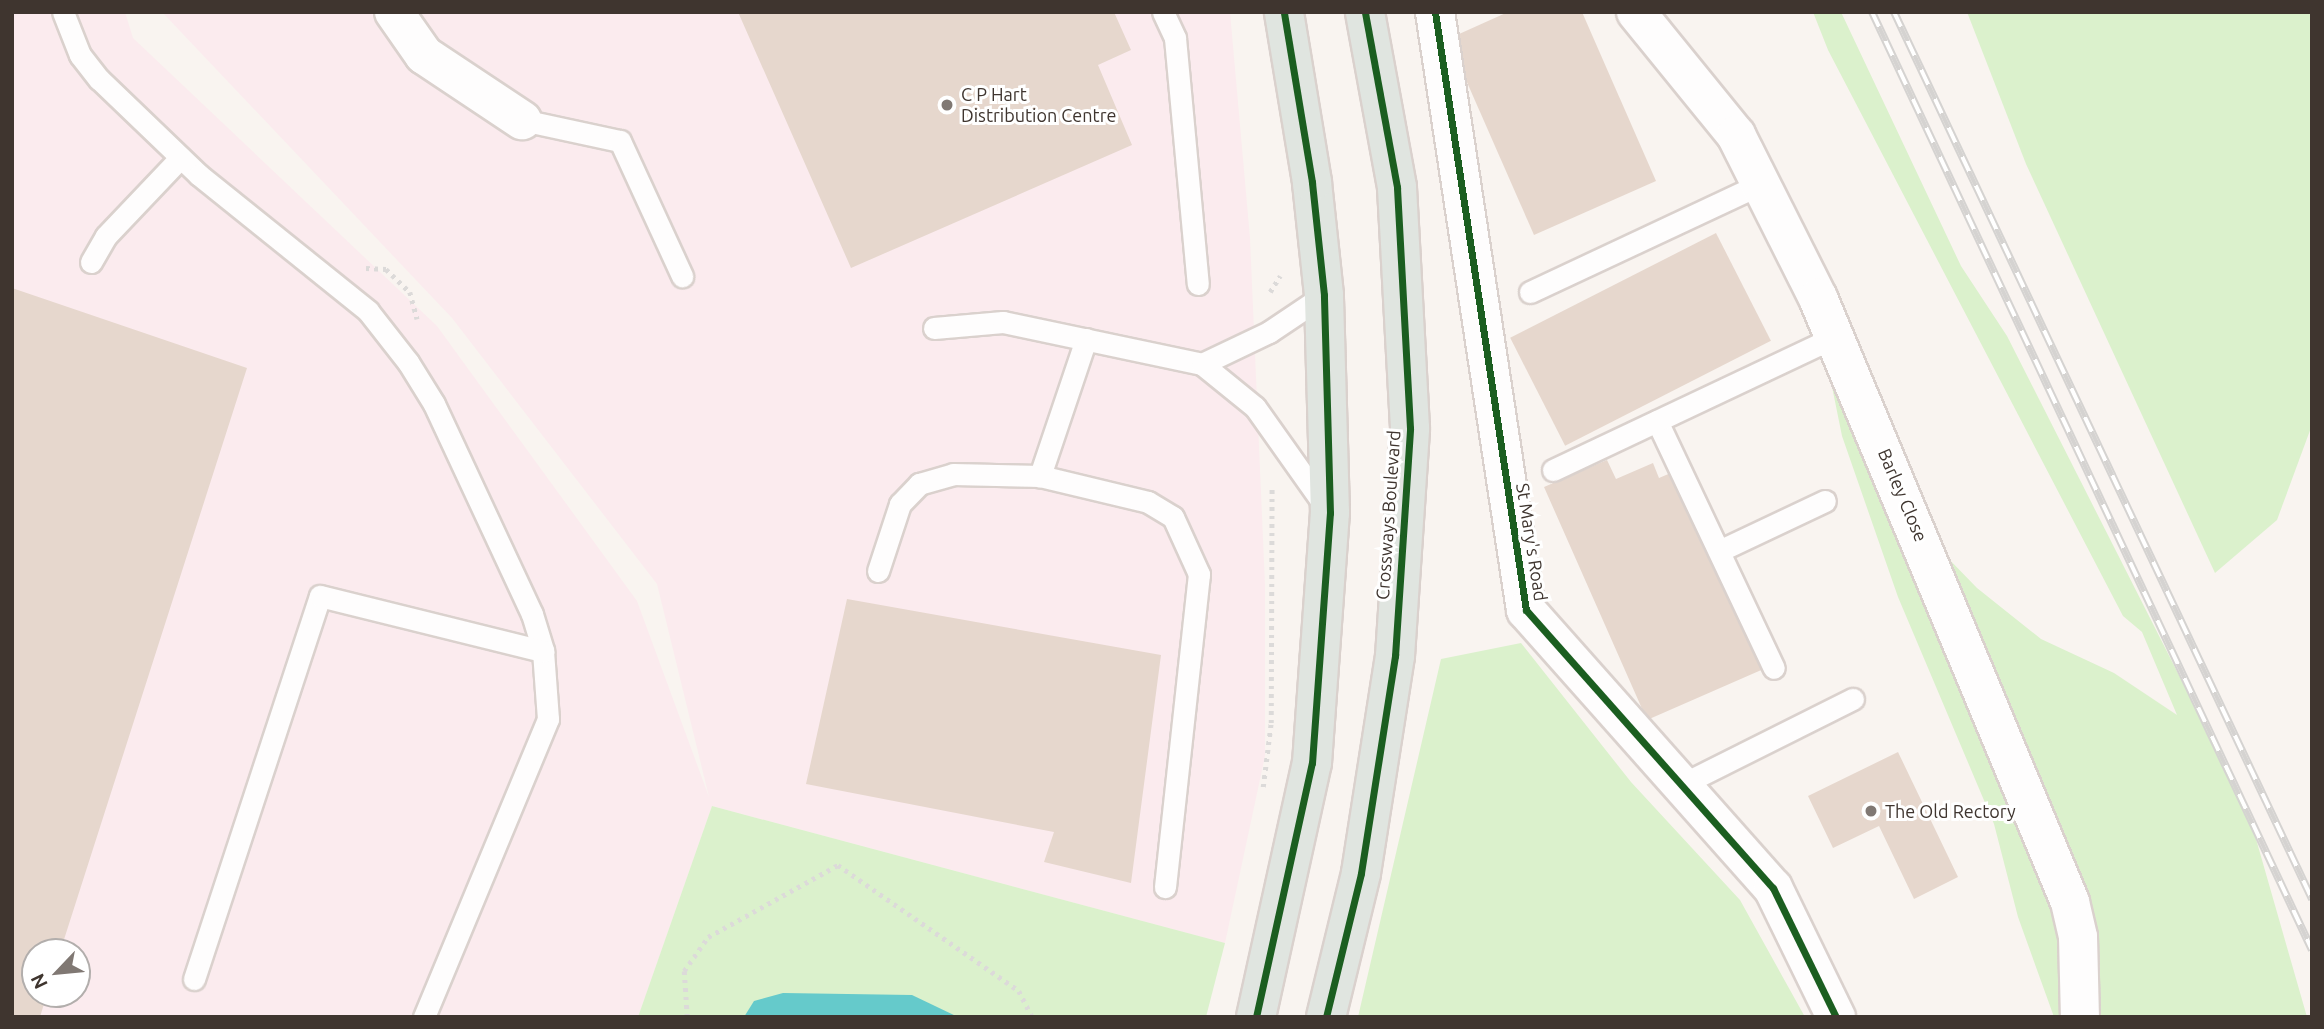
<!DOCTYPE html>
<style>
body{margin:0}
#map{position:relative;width:2324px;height:1029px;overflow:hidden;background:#f9f4f0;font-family:Ubuntu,sans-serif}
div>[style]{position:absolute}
.industrial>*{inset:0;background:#fbebee}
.green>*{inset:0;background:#dbf1cc}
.water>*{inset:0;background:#65cacb}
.building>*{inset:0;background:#e6d7cd;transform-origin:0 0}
.path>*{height:4.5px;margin-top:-2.25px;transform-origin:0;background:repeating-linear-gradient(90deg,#dcdad9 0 3.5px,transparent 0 8.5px)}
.roads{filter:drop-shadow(2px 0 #dad1cd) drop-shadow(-2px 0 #dad1cd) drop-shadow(0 2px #dad1cd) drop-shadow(0 -2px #dad1cd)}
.lane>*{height:21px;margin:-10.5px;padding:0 10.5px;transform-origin:10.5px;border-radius:10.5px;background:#fefdfd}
.street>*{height:38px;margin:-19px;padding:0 19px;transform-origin:19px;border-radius:19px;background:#fefdfd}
.primary>*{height:38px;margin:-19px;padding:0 19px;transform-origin:19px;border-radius:19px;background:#e0e5e0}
.rail>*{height:8px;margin-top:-4px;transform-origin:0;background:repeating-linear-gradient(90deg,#fff 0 16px,#d5d3d1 0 32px);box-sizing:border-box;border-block:2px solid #d5d3d1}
.cycleway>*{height:7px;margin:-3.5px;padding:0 3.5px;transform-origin:3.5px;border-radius:3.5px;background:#1b5e20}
.dots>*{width:19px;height:19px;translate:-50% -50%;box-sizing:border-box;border:4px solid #fff;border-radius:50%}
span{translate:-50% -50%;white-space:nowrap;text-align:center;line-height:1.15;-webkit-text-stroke:6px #fff;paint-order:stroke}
.poi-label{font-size:18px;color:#3f352f}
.left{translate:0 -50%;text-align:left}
.street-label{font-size:18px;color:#3f352f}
.frame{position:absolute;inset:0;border:14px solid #3f352f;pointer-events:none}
.north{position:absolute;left:21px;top:938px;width:70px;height:70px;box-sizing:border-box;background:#fff;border:2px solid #b2aeac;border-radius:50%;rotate:244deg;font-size:19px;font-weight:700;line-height:28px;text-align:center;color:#3f352f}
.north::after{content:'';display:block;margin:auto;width:24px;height:32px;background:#807873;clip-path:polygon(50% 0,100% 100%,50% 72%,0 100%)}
</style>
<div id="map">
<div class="industrial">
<i style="clip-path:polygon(evenodd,12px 12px,125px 12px,133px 38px,437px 326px,637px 601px,709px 797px,657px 584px,452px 318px,162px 12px,1230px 12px,1250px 238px,1265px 585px,1265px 756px,1225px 943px,712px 806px,638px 1017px,12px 1017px,12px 12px,35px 952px,77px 952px,77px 994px,35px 994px,35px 952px)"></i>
</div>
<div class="green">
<i style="clip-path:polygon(1813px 12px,1841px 12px,1961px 266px,2007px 336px,2224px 764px,2250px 818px,2307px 1017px,2054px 1017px,2018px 917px,1994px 824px,1898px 597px,1842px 436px,1828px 367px,1943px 553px,1977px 588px,2041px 639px,2114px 673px,2177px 715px,2142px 632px,2123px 616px,1828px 50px)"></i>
<i style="clip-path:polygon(1967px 12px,2312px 12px,2312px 425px,2277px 520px,2215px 573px,2026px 164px)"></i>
<i style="clip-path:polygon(1521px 643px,1631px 782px,1740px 900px,1805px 1017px,1358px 1017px,1441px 659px)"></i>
<i style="clip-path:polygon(712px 806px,1225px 943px,1206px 1017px,638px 1017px)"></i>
</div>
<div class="water">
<i style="clip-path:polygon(783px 993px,912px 995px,958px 1017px,744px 1017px,754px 1001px)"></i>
</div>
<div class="building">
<i style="clip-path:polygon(738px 12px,1114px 12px,1131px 50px,1098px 65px,1132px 145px,851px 268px)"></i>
<i style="clip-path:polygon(1508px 12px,1582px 12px,1656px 181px,1534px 235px,1448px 39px)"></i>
<i style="left:1716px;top:233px;width:121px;height:231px;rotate:63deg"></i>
<i style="clip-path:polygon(12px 288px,247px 368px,60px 952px,35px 952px,35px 994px,47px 994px,40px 1017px,12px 1017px)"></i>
<i style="clip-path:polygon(1607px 460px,1616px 479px,1653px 463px,1659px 478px,1687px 466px,1775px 664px,1647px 720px,1544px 487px)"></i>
<i style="clip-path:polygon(847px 599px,1161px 655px,1131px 883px,1044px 862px,1054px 832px,806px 784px)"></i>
<i style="clip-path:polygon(1898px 752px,1958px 877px,1914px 899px,1879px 826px,1833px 848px,1808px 796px)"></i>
</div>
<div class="path">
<i style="left:366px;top:268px;width:20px;rotate:3deg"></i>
<i style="left:386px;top:269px;width:33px;rotate:44deg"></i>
<i style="left:410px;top:292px;width:28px;rotate:75deg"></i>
<i style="left:1270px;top:292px;width:19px;rotate:-58deg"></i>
<i style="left:1263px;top:787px;width:64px;rotate:-82.9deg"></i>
<i style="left:1271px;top:723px;width:234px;rotate:-89.8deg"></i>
<i style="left:687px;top:1017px;width:46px;rotate:-93.7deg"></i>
<i style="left:684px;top:971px;width:42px;rotate:-54.8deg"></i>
<i style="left:708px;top:937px;width:149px;rotate:-29deg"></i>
<i style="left:838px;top:865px;width:221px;rotate:34.8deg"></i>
<i style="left:1019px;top:991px;width:29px;rotate:63deg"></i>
</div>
<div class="roads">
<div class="lane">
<i style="left:63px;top:12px;width:46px;rotate:68.4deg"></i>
<i style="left:80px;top:55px;width:31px;rotate:52deg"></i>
<i style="left:99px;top:79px;width:139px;rotate:43.8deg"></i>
<i style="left:199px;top:175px;width:217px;rotate:38.8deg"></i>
<i style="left:368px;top:311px;width:65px;rotate:51.9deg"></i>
<i style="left:408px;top:362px;width:49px;rotate:58.2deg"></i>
<i style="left:434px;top:404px;width:232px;rotate:65deg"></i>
<i style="left:532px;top:614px;width:39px;rotate:73deg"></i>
<i style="left:543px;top:651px;width:68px;rotate:85.8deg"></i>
<i style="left:548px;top:719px;width:323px;rotate:112.6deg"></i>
<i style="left:1163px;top:12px;width:29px;rotate:65deg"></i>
<i style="left:1175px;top:38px;width:247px;rotate:84.7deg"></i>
<i style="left:522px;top:120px;width:100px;rotate:12.1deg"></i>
<i style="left:620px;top:141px;width:149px;rotate:65.3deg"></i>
<i style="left:91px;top:262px;width:30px;rotate:-60deg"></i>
<i style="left:106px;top:236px;width:108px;rotate:-46.5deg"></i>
<i style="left:1530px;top:292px;width:255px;rotate:-25.1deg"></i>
<i style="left:934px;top:328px;width:69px;rotate:-5deg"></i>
<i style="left:1003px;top:322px;width:203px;rotate:11.9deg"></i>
<i style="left:1202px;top:364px;width:68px;rotate:39.1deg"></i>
<i style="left:1255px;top:407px;width:126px;rotate:54.7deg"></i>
<i style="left:1086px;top:339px;width:145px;rotate:108.6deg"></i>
<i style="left:1040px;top:476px;width:111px;rotate:13.5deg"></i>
<i style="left:1148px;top:502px;width:29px;rotate:31deg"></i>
<i style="left:1173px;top:517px;width:63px;rotate:65.5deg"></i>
<i style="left:1199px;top:574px;width:315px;rotate:96.2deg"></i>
<i style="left:1202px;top:364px;width:74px;rotate:-25.5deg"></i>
<i style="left:1269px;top:332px;width:66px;rotate:-33.9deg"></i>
<i style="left:1657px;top:421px;width:273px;rotate:64.7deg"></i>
<i style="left:1553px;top:470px;width:312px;rotate:-25.3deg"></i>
<i style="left:1719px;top:551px;width:117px;rotate:-25.3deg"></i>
<i style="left:878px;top:571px;width:71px;rotate:-71.8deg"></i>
<i style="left:900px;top:504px;width:28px;rotate:-46deg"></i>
<i style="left:919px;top:484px;width:35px;rotate:-16deg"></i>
<i style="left:953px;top:474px;width:87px;rotate:1.3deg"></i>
<i style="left:1683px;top:784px;width:190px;rotate:-26.6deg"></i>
<i style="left:194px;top:979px;width:403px;rotate:-71.8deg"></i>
<i style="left:320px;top:596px;width:230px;rotate:13.9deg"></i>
</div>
<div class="street">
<i style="left:394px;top:12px;width:52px;rotate:55.1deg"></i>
<i style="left:424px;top:55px;width:118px;rotate:33.6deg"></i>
<i style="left:1435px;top:12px;width:605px;rotate:81.35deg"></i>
<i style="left:1526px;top:610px;width:372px;rotate:48.4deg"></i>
<i style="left:1773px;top:888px;width:144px;rotate:64deg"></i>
<i style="left:1636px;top:12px;width:159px;rotate:50.9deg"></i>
<i style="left:1736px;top:135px;width:182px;rotate:63.3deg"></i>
<i style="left:1818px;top:298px;width:654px;rotate:67.35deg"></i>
<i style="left:2070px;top:902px;width:36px;rotate:77deg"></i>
<i style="left:2078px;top:937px;width:80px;rotate:88.6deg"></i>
</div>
<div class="primary">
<i style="left:1256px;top:1017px;width:260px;rotate:-77.6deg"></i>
<i style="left:1312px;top:763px;width:251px;rotate:-85.9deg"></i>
<i style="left:1330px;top:513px;width:218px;rotate:-91.6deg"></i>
<i style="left:1324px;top:295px;width:114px;rotate:-96.1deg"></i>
<i style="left:1312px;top:182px;width:172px;rotate:-99.4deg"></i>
<i style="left:1326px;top:1017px;width:148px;rotate:-76.3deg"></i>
<i style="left:1361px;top:873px;width:220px;rotate:-81.1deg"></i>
<i style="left:1395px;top:656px;width:228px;rotate:-86.2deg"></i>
<i style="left:1410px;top:428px;width:241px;rotate:-93.1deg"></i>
<i style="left:1397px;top:187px;width:178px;rotate:-100.4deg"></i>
</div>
</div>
<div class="rail">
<i style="left:1872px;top:12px;width:1036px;rotate:64.87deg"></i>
<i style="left:1894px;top:12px;width:981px;rotate:64.77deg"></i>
</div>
<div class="cycleway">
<i style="left:1435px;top:12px;width:605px;rotate:81.35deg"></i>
<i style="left:1526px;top:610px;width:372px;rotate:48.4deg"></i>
<i style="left:1773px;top:888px;width:144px;rotate:64deg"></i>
<i style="left:1256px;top:1017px;width:260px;rotate:-77.6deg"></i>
<i style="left:1312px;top:763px;width:251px;rotate:-85.9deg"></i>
<i style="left:1330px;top:513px;width:218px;rotate:-91.6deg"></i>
<i style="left:1324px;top:295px;width:114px;rotate:-96.1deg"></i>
<i style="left:1312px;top:182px;width:172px;rotate:-99.4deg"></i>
<i style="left:1326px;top:1017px;width:148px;rotate:-76.3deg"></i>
<i style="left:1361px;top:873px;width:220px;rotate:-81.1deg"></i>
<i style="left:1395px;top:656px;width:228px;rotate:-86.2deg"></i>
<i style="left:1410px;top:428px;width:241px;rotate:-93.1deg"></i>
<i style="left:1397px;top:187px;width:178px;rotate:-100.4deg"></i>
</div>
<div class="dots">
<i style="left:947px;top:105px;background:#807873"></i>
<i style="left:1871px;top:811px;background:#807873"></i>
</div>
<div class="poi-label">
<span class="left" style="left:961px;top:105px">C P Hart<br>Distribution Centre</span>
<span class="left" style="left:1885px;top:811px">The Old Rectory</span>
</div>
<div class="street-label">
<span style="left:1903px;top:495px;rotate:67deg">Barley Close</span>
<span style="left:1388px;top:515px;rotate:-86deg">Crossways Boulevard</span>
<span style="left:1532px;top:542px;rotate:81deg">St Mary's Road</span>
</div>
<div class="frame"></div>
<div class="north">N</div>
</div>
